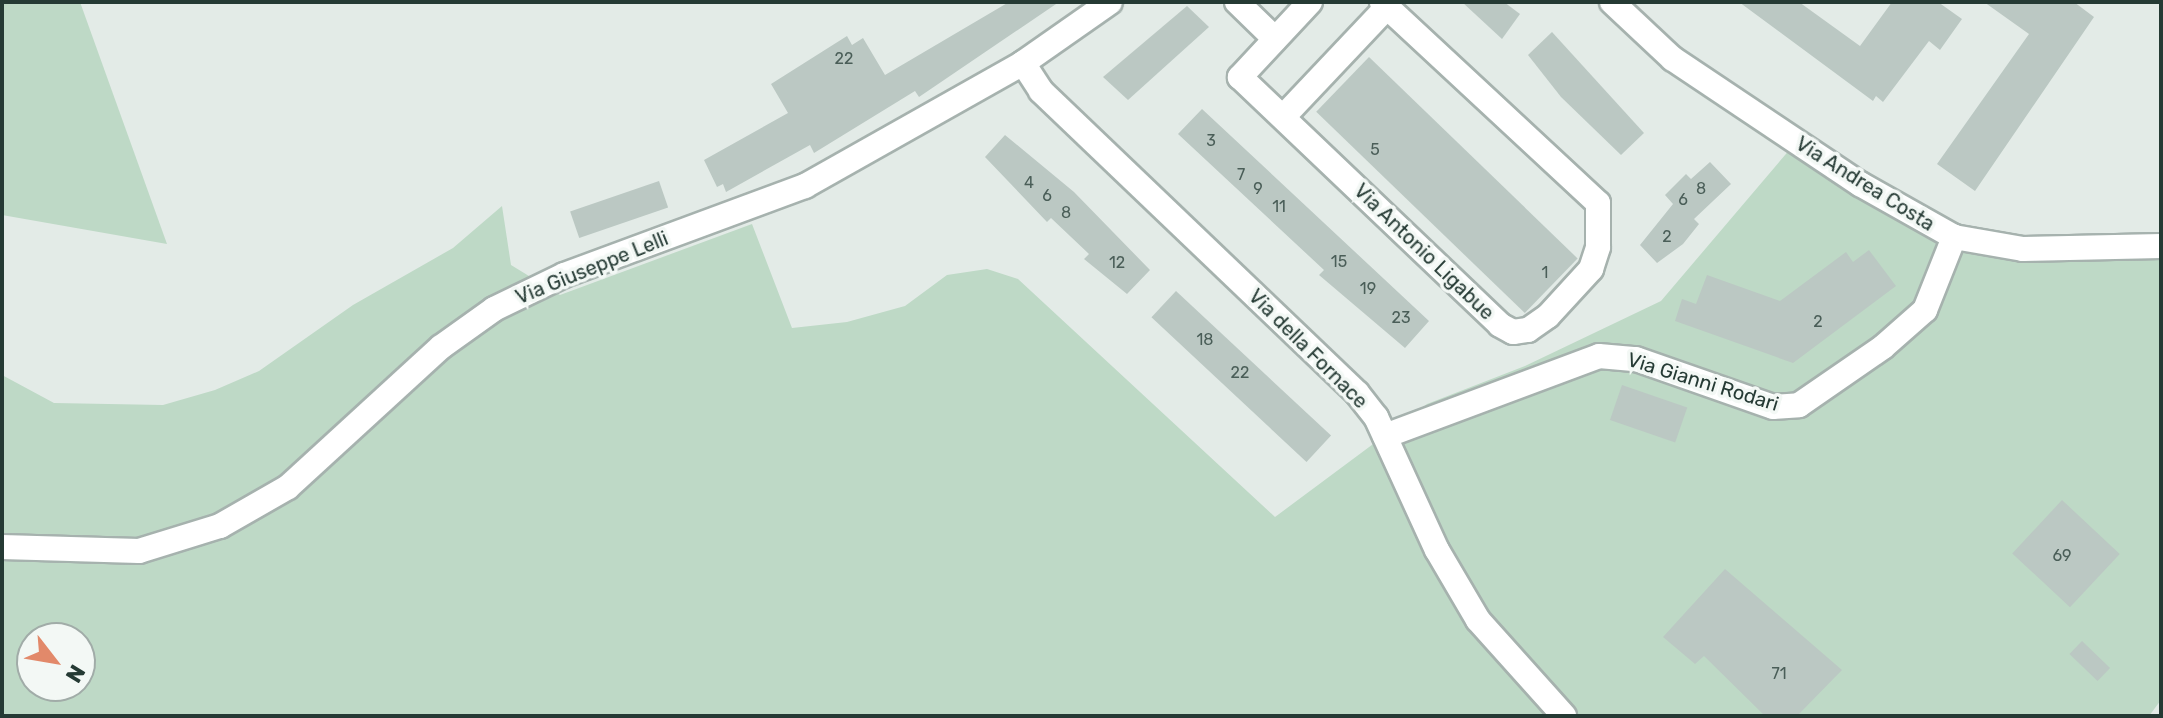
<!DOCTYPE html>
<style>
body{margin:0}
#map{position:relative;width:2163px;height:718px;overflow:hidden;background:#e3ebe7;font-family:Rubik,sans-serif}
div>[style]{position:absolute}
.green>*{inset:0;background:#bed9c6}
.building>*{inset:0;background:#bbc8c3;transform-origin:0 0}
.roads{filter:drop-shadow(2px 0 #a6b2ae) drop-shadow(-2px 0 #a6b2ae) drop-shadow(0 2px #a6b2ae) drop-shadow(0 -2px #a6b2ae)}
.minor>*{height:24px;margin:-12px;padding:0 12px;transform-origin:12px;border-radius:12px;background:#fff}
.secondary>*{height:24px;margin:-12px;padding:0 12px;transform-origin:12px;border-radius:12px;background:#fff}
span{translate:-50% -50%;white-space:nowrap;text-align:center;line-height:1.15;-webkit-text-stroke:7px #f3f8f5;paint-order:stroke}
.number-label{font-size:16px;color:#4a5e58}
.number-label span{-webkit-text-stroke-width:0}
.street-label{font-size:20px;color:#253a34}
.frame{position:absolute;inset:0;border:4px solid #253a34;pointer-events:none}
.north{position:absolute;left:16px;top:622px;width:80px;height:80px;box-sizing:border-box;background:#f3f8f5;border:2px solid #a1aca8;border-radius:50%;rotate:121deg;font-size:22px;font-weight:700;line-height:32px;text-align:center;color:#253a34}
.north::after{content:'';display:block;margin:auto;width:28px;height:36px;background:#e2896a;clip-path:polygon(50% 0,100% 100%,50% 72%,0 100%)}
</style>
<div id="map">
<div class="green">
<i style="clip-path:polygon(2px 2px,80px 2px,167px 244px,2px 215px)"></i>
<i style="clip-path:polygon(evenodd,1791px 148px,1982px 244px,2161px 248px,2161px 700px,2149px 716px,2px 716px,2px 375px,54px 403px,163px 405px,215px 390px,259px 371px,353px 305px,453px 248px,502px 206px,511px 265px,560px 295px,752px 224px,792px 328px,847px 322px,905px 306px,947px 275px,987px 269px,1018px 279px,1275px 517px,1427px 404px,1525px 366px,1661px 301px,1791px 148px,32px 638px,80px 638px,80px 686px,32px 686px,32px 638px)"></i>
</div>
<div class="building">
<i style="clip-path:polygon(1009px 2px,1059px 2px,919px 97px,915px 91px,814px 153px,810px 145px,726px 192px,723px 184px,717px 187px,704px 160px,788px 113px,771px 84px,847px 36px,852px 45px,863px 38px,885px 75px)"></i>
<i style="clip-path:polygon(1462px 2px,1504px 2px,1520px 14px,1502px 39px)"></i>
<i style="clip-path:polygon(1739px 2px,1799px 2px,1860px 46px,1892px 2px,1938px 2px,1962px 19px,1940px 50px,1929px 41px,1883px 102px,1876px 96px,1873px 101px)"></i>
<i style="clip-path:polygon(1984px 2px,2074px 2px,2094px 17px,1975px 191px,1937px 164px,2029px 34px)"></i>
<i style="clip-path:polygon(1187px 6px,1209px 27px,1128px 100px,1103px 77px)"></i>
<i style="clip-path:polygon(1552px 32px,1644px 133px,1621px 155px,1561px 97px,1528px 55px)"></i>
<i style="left:1369px;top:57px;width:290px;height:76px;rotate:44deg"></i>
<i style="clip-path:polygon(1202px 109px,1429px 321px,1405px 348px,1319px 275px,1324px 270px,1178px 134px)"></i>
<i style="clip-path:polygon(1005px 135px,1074px 192px,1150px 270px,1127px 294px,1084px 259px,1089px 254px,1051px 218px,1047px 222px,985px 157px)"></i>
<i style="clip-path:polygon(1710px 162px,1731px 184px,1694px 219px,1699px 224px,1683px 244px,1657px 263px,1640px 245px,1673px 204px,1665px 195px,1686px 174px,1691px 179px)"></i>
<i style="left:659px;top:181px;width:28px;height:94px;rotate:71deg"></i>
<i style="clip-path:polygon(1869px 250px,1896px 286px,1793px 363px,1675px 321px,1682px 299px,1696px 304px,1707px 275px,1780px 301px,1846px 252px,1853px 262px)"></i>
<i style="left:1176px;top:291px;width:212px;height:36px;rotate:43deg"></i>
<i style="left:1622px;top:385px;width:69px;height:37px;rotate:19deg"></i>
<i style="left:2062px;top:500px;width:79px;height:73px;rotate:43deg"></i>
<i style="clip-path:polygon(1725px 569px,1842px 670px,1797px 716px,1765px 716px,1704px 656px,1695px 664px,1663px 637px)"></i>
<i style="left:2082px;top:641px;width:39px;height:18px;rotate:44deg"></i>
</div>
<div class="roads">
<div class="minor">
<i style="left:1237px;top:2px;width:53px;rotate:44.2deg"></i>
<i style="left:1310px;top:2px;width:103px;rotate:133deg"></i>
<i style="left:1240px;top:77px;width:359px;rotate:43.6deg"></i>
<i style="left:1500px;top:325px;width:15px;rotate:28deg"></i>
<i style="left:1513px;top:332px;width:15px;rotate:-8deg"></i>
<i style="left:1528px;top:330px;width:24px;rotate:-35deg"></i>
<i style="left:1548px;top:316px;width:64px;rotate:-47.5deg"></i>
<i style="left:1591px;top:269px;width:23px;rotate:-72deg"></i>
<i style="left:1598px;top:247px;width:44px;rotate:-90deg"></i>
<i style="left:1598px;top:203px;width:295px;rotate:-137.1deg"></i>
<i style="left:1023px;top:63px;width:33px;rotate:57deg"></i>
<i style="left:1041px;top:91px;width:437px;rotate:43.7deg"></i>
<i style="left:1357px;top:393px;width:31px;rotate:52deg"></i>
<i style="left:1376px;top:417px;width:146px;rotate:65.4deg"></i>
<i style="left:1437px;top:550px;width:81px;rotate:59.6deg"></i>
<i style="left:1478px;top:620px;width:129px;rotate:48.1deg"></i>
<i style="left:1284px;top:116px;width:150px;rotate:-46.6deg"></i>
<i style="left:1385px;top:436px;width:228px;rotate:-20.5deg"></i>
<i style="left:1599px;top:356px;width:37px;rotate:5deg"></i>
<i style="left:1636px;top:359px;width:145px;rotate:19.3deg"></i>
<i style="left:1773px;top:407px;width:26px;rotate:-4deg"></i>
<i style="left:1799px;top:405px;width:102px;rotate:-34.6deg"></i>
<i style="left:1883px;top:347px;width:56px;rotate:-41.4deg"></i>
<i style="left:1925px;top:310px;width:79px;rotate:-68.3deg"></i>
<i style="left:2px;top:547px;width:137px;rotate:1.7deg"></i>
<i style="left:139px;top:551px;width:85px;rotate:-17.2deg"></i>
<i style="left:220px;top:526px;width:78px;rotate:-29.8deg"></i>
<i style="left:288px;top:487px;width:207px;rotate:-42.5deg"></i>
<i style="left:441px;top:347px;width:65px;rotate:-35.6deg"></i>
<i style="left:494px;top:309px;width:78px;rotate:-25.9deg"></i>
<i style="left:564px;top:275px;width:257px;rotate:-20.3deg"></i>
<i style="left:805px;top:186px;width:250px;rotate:-29.4deg"></i>
<i style="left:1023px;top:63px;width:106px;rotate:-35deg"></i>
</div>
<div class="secondary">
<i style="left:1612px;top:2px;width:83px;rotate:43.1deg"></i>
<i style="left:1673px;top:59px;width:225px;rotate:33.8deg"></i>
<i style="left:1860px;top:184px;width:108px;rotate:29.4deg"></i>
<i style="left:1954px;top:237px;width:70px;rotate:9.9deg"></i>
<i style="left:2023px;top:249px;width:138px;rotate:-1.2deg"></i>
</div>
</div>
<div class="number-label">
<span style="left:844px;top:59px">22</span>
<span style="left:1211px;top:141px">3</span>
<span style="left:1375px;top:150px">5</span>
<span style="left:1241px;top:175px">7</span>
<span style="left:1029px;top:183px">4</span>
<span style="left:1258px;top:189px">9</span>
<span style="left:1701px;top:189px">8</span>
<span style="left:1047px;top:196px">6</span>
<span style="left:1683px;top:200px">6</span>
<span style="left:1279px;top:207px">11</span>
<span style="left:1066px;top:213px">8</span>
<span style="left:1667px;top:237px">2</span>
<span style="left:1339px;top:262px">15</span>
<span style="left:1117px;top:263px">12</span>
<span style="left:1545px;top:273px">1</span>
<span style="left:1368px;top:289px">19</span>
<span style="left:1401px;top:318px">23</span>
<span style="left:1818px;top:322px">2</span>
<span style="left:1205px;top:340px">18</span>
<span style="left:1240px;top:373px">22</span>
<span style="left:2062px;top:556px">69</span>
<span style="left:1779px;top:674px">71</span>
</div>
<div class="street-label">
<span style="left:1865px;top:184px;rotate:32deg">Via Andrea Costa</span>
<span style="left:1424px;top:252px;rotate:44deg">Via Antonio Ligabue</span>
<span style="left:592px;top:268px;rotate:-22deg">Via Giuseppe Lelli</span>
<span style="left:1308px;top:349px;rotate:45deg">Via della Fornace</span>
<span style="left:1703px;top:382px;rotate:17deg">Via Gianni Rodari</span>
</div>
<div class="frame"></div>
<div class="north">N</div>
</div>
